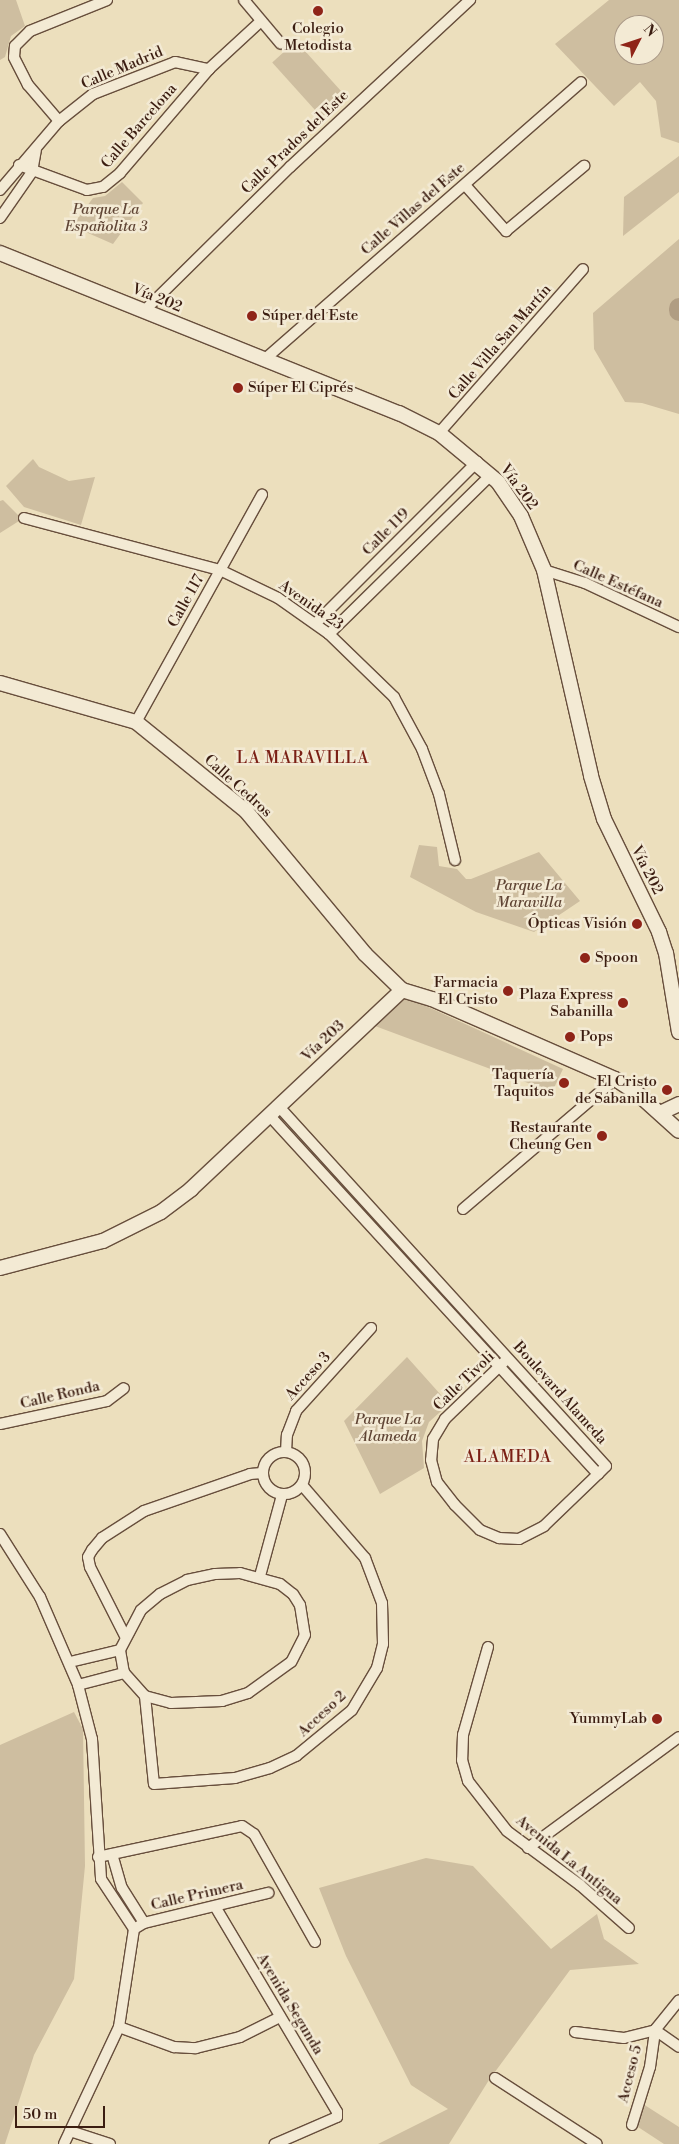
<!DOCTYPE html>
<meta charset="utf-8">
<style>
body{margin:0}
#map{position:relative;width:679px;height:2144px;overflow:hidden;background:#ecdfbd;font-family:"Libre Bodoni",serif}
div>[style]{position:absolute}
.green>*{inset:0;background:#cebea0;transform-origin:0 0}
.river>*{height:21px;margin:-10.5px;padding:0 10.5px;transform-origin:10.5px;border-radius:10.5px;background:#b09d83}
.roads{filter:drop-shadow(1px 0 #674e3c) drop-shadow(-1px 0 #674e3c) drop-shadow(0 1px #674e3c) drop-shadow(0 -1px #674e3c)}
.street>*{height:10px;margin:-5px;padding:0 5px;transform-origin:5px;border-radius:5px;background:#f3ead4}
.street>.ring{margin:-5px;padding:0;box-sizing:content-box;background:none;border:10px solid #f3ead4;border-radius:50%}
.secondary>*{height:14px;margin:-7px;padding:0 7px;transform-origin:7px;border-radius:7px;background:#f3ead4}
.dots>*{width:14px;height:14px;translate:-50% -50%;box-sizing:border-box;border:2px solid #f3ead4;border-radius:50%}
span{translate:-50% -50%;white-space:nowrap;text-align:center;line-height:1.15;-webkit-text-stroke:5px #f3ead4;paint-order:stroke}
.poi-label{font-size:15px;color:#3b1d11}
.left{translate:0 -50%;text-align:left}
.right{translate:-100% -50%;text-align:right}
.street-label{font-size:15px;color:#3b1d11}
.park-label{font-size:15px;color:#604535;font-style:italic}
.neighbourhood-label{font-size:16px;color:#7a1f14;letter-spacing:1px}
.north{position:absolute;left:614px;top:15px;width:50px;height:50px;box-sizing:border-box;background:#f3ead4;border:1px solid #a99886;border-radius:50%;rotate:49deg;font-size:14px;font-weight:700;line-height:20px;text-align:center;color:#3b1d11}
.north::after{content:'';display:block;margin:auto;width:18px;height:22px;background:#8f2418;clip-path:polygon(50% 0,100% 100%,50% 72%,0 100%)}
.scale{position:absolute;left:15px;top:2106px;width:90px;height:22px;box-sizing:border-box;border:2px solid #3b1d11;border-top:0;padding-left:6px;font-size:15px;line-height:18px;white-space:nowrap;color:#3b1d11;-webkit-text-stroke:4px #f3ead4;paint-order:stroke}
</style>
<div id="map">
<div class="green">
<i style="clip-path:polygon(0 0,16px 0,25px 26px,11px 36px,5px 57px,0 60px)"></i>
<i style="clip-path:polygon(evenodd,609px 0,679px 0,679px 143px,661px 137px,656px 101px,640px 82px,614px 106px,555px 44px,609px 0,624px 25px,654px 25px,654px 55px,624px 55px,624px 25px)"></i>
<i style="left:296px;top:41px;width:77px;height:32px;rotate:48deg"></i>
<i style="clip-path:polygon(679px 156px,679px 192px,623px 236px,624px 197px)"></i>
<i style="clip-path:polygon(122px 182px,143px 203px,113px 244px,72px 226px,93px 198px,105px 196px)"></i>
<i style="clip-path:polygon(679px 239px,679px 414px,642px 403px,625px 402px,594px 349px,593px 313px)"></i>
<i style="clip-path:polygon(33px 459px,39px 467px,69px 481px,95px 477px,81px 525px,24px 507px,6px 486px)"></i>
<i style="clip-path:polygon(3px 500px,20px 517px,19px 521px,0 533px,0 501px)"></i>
<i style="clip-path:polygon(419px 845px,437px 847px,439px 866px,457px 869px,466px 879px,471px 879px,539px 852px,580px 901px,534px 932px,476px 912px,410px 877px)"></i>
<i style="clip-path:polygon(403px 999px,413px 1000px,563px 1069px,552px 1092px,375px 1026px)"></i>
<i style="clip-path:polygon(407px 1357px,449px 1404px,429px 1422px,422px 1441px,424px 1468px,380px 1494px,344px 1421px)"></i>
<i style="clip-path:polygon(74px 1712px,83px 1729px,85px 1866px,74px 1979px,34px 2055px,5px 2144px,0 2144px,0 1745px)"></i>
<i style="clip-path:polygon(426px 1858px,473px 1866px,551px 1949px,597px 1914px,604px 1939px,639px 1964px,570px 1970px,489px 2080px,449px 2144px,378px 2144px,448px 2109px,411px 2085px,346px 1956px,319px 1888px)"></i>
<i style="clip-path:polygon(643px 2104px,679px 2127px,679px 2144px,664px 2144px,635px 2125px)"></i>
</div>
<div class="river">
<i style="left:679px;top:308px;width:2px;rotate:90deg"></i>
</div>
<div class="roads">
<div class="street">
<i style="left:244px;top:0;width:57px;rotate:49.9deg"></i>
<i style="left:59px;top:121px;width:48px;rotate:-130.7deg"></i>
<i style="left:28px;top:85px;width:31px;rotate:-117deg"></i>
<i style="left:14px;top:57px;width:11px;rotate:-85deg"></i>
<i style="left:15px;top:46px;width:21px;rotate:-45deg"></i>
<i style="left:30px;top:31px;width:83px;rotate:-21.9deg"></i>
<i style="left:19px;top:165px;width:72px;rotate:20.2deg"></i>
<i style="left:87px;top:190px;width:16px;rotate:-11deg"></i>
<i style="left:103px;top:187px;width:22px;rotate:-39deg"></i>
<i style="left:120px;top:173px;width:137px;rotate:-49.4deg"></i>
<i style="left:209px;top:69px;width:71px;rotate:-42.7deg"></i>
<i style="left:465px;top:185px;width:62px;rotate:48.3deg"></i>
<i style="left:506px;top:231px;width:102px;rotate:-39.8deg"></i>
<i style="left:0;top:190px;width:91px;rotate:-49.5deg"></i>
<i style="left:59px;top:121px;width:43px;rotate:-38.5deg"></i>
<i style="left:93px;top:94px;width:88px;rotate:-21.3deg"></i>
<i style="left:175px;top:62px;width:35px;rotate:12deg"></i>
<i style="left:0;top:218px;width:56px;rotate:-55.2deg"></i>
<i style="left:32px;top:172px;width:22px;rotate:-80deg"></i>
<i style="left:145px;top:310px;width:204px;rotate:-44.6deg"></i>
<i style="left:290px;top:167px;width:246px;rotate:-42.9deg"></i>
<i style="left:265px;top:359px;width:420px;rotate:-41.2deg"></i>
<i style="left:439px;top:433px;width:218px;rotate:-48.7deg"></i>
<i style="left:24px;top:518px;width:203px;rotate:14.9deg"></i>
<i style="left:220px;top:570px;width:64px;rotate:25.8deg"></i>
<i style="left:278px;top:598px;width:62px;rotate:35.2deg"></i>
<i style="left:329px;top:634px;width:91px;rotate:44.1deg"></i>
<i style="left:394px;top:697px;width:59px;rotate:61.7deg"></i>
<i style="left:422px;top:749px;width:48px;rotate:69.3deg"></i>
<i style="left:439px;top:794px;width:68px;rotate:76.4deg"></i>
<i style="left:544px;top:570px;width:43px;rotate:17.6deg"></i>
<i style="left:585px;top:583px;width:104px;rotate:25.1deg"></i>
<i style="left:316px;top:623px;width:228px;rotate:-45deg"></i>
<i style="left:329px;top:634px;width:227px;rotate:-44.5deg"></i>
<i style="left:136px;top:722px;width:260px;rotate:-61deg"></i>
<i style="left:269px;top:1115px;width:487px;rotate:47.5deg"></i>
<i style="left:598px;top:1474px;width:11px;rotate:-45deg"></i>
<i style="left:606px;top:1466px;width:487px;rotate:-132.3deg"></i>
<i style="left:463px;top:1209px;width:200px;rotate:-40.5deg"></i>
<i style="left:504px;top:1362px;width:82px;rotate:136deg"></i>
<i style="left:445px;top:1419px;width:23px;rotate:121deg"></i>
<i style="left:433px;top:1439px;width:21px;rotate:95deg"></i>
<i style="left:431px;top:1460px;width:23px;rotate:75deg"></i>
<i style="left:437px;top:1482px;width:29px;rotate:52deg"></i>
<i style="left:455px;top:1505px;width:35px;rotate:45deg"></i>
<i style="left:480px;top:1530px;width:21px;rotate:23deg"></i>
<i style="left:499px;top:1538px;width:20px;rotate:3deg"></i>
<i style="left:519px;top:1539px;width:28px;rotate:-27deg"></i>
<i style="left:544px;top:1526px;width:75px;rotate:-43.9deg"></i>
<i style="left:0;top:1424px;width:109px;rotate:-12.1deg"></i>
<i style="left:107px;top:1401px;width:21px;rotate:-37deg"></i>
<i class="ring" style="left:263px;top:1452px;width:32px;height:32px"></i>
<i style="left:286px;top:1452px;width:17px;rotate:-87deg"></i>
<i style="left:287px;top:1435px;width:26px;rotate:-69deg"></i>
<i style="left:296px;top:1411px;width:112px;rotate:-47.9deg"></i>
<i style="left:0;top:1534px;width:75px;rotate:57.6deg"></i>
<i style="left:40px;top:1597px;width:96px;rotate:66.6deg"></i>
<i style="left:78px;top:1685px;width:56px;rotate:75.5deg"></i>
<i style="left:92px;top:1739px;width:140px;rotate:86.3deg"></i>
<i style="left:101px;top:1879px;width:60px;rotate:56.6deg"></i>
<i style="left:134px;top:1929px;width:99px;rotate:98.7deg"></i>
<i style="left:119px;top:2027px;width:129px;rotate:115.2deg"></i>
<i style="left:240px;top:1573px;width:41px;rotate:15.4deg"></i>
<i style="left:280px;top:1584px;width:16px;rotate:38deg"></i>
<i style="left:293px;top:1594px;width:13px;rotate:58deg"></i>
<i style="left:300px;top:1605px;width:30px;rotate:81deg"></i>
<i style="left:305px;top:1635px;width:30px;rotate:117deg"></i>
<i style="left:291px;top:1662px;width:53px;rotate:144.2deg"></i>
<i style="left:248px;top:1693px;width:27px;rotate:163deg"></i>
<i style="left:222px;top:1701px;width:51px;rotate:177.8deg"></i>
<i style="left:171px;top:1703px;width:27px;rotate:-165deg"></i>
<i style="left:145px;top:1696px;width:31px;rotate:-132deg"></i>
<i style="left:124px;top:1673px;width:23px;rotate:-100deg"></i>
<i style="left:120px;top:1650px;width:45px;rotate:-62.3deg"></i>
<i style="left:141px;top:1610px;width:25px;rotate:-40deg"></i>
<i style="left:160px;top:1594px;width:30px;rotate:-27deg"></i>
<i style="left:187px;top:1580px;width:29px;rotate:-12deg"></i>
<i style="left:215px;top:1574px;width:25px;rotate:-2deg"></i>
<i style="left:260px;top:1576px;width:84px;rotate:-74.8deg"></i>
<i style="left:125px;top:1636px;width:77px;rotate:-116.9deg"></i>
<i style="left:90px;top:1567px;width:10px;rotate:-101deg"></i>
<i style="left:88px;top:1557px;width:8px;rotate:-60deg"></i>
<i style="left:92px;top:1550px;width:16px;rotate:-50deg"></i>
<i style="left:102px;top:1538px;width:50px;rotate:-32.7deg"></i>
<i style="left:144px;top:1511px;width:112px;rotate:-19.2deg"></i>
<i style="left:250px;top:1474px;width:12px;rotate:-5deg"></i>
<i style="left:488px;top:1647px;width:91px;rotate:105.9deg"></i>
<i style="left:463px;top:1735px;width:25px;rotate:92deg"></i>
<i style="left:462px;top:1760px;width:22px;rotate:74deg"></i>
<i style="left:468px;top:1781px;width:63px;rotate:52deg"></i>
<i style="left:507px;top:1831px;width:91px;rotate:36.5deg"></i>
<i style="left:580px;top:1885px;width:65px;rotate:41.3deg"></i>
<i style="left:70px;top:1662px;width:51px;rotate:-13.5deg"></i>
<i style="left:78px;top:1685px;width:48px;rotate:-14.6deg"></i>
<i style="left:145px;top:1696px;width:88px;rotate:84.2deg"></i>
<i style="left:154px;top:1784px;width:81px;rotate:-4.2deg"></i>
<i style="left:235px;top:1778px;width:36px;rotate:-16deg"></i>
<i style="left:270px;top:1768px;width:29px;rotate:-25deg"></i>
<i style="left:296px;top:1756px;width:72px;rotate:-39.4deg"></i>
<i style="left:352px;top:1710px;width:49px;rotate:-59.2deg"></i>
<i style="left:377px;top:1668px;width:25px;rotate:-76deg"></i>
<i style="left:383px;top:1644px;width:41px;rotate:-91.4deg"></i>
<i style="left:382px;top:1603px;width:48px;rotate:-110.7deg"></i>
<i style="left:365px;top:1558px;width:96px;rotate:-130.8deg"></i>
<i style="left:528px;top:1848px;width:187px;rotate:-36.3deg"></i>
<i style="left:112px;top:1854px;width:35px;rotate:74deg"></i>
<i style="left:122px;top:1888px;width:41px;rotate:57.8deg"></i>
<i style="left:98px;top:1857px;width:147px;rotate:-12.1deg"></i>
<i style="left:242px;top:1826px;width:14px;rotate:34deg"></i>
<i style="left:254px;top:1834px;width:124px;rotate:60.5deg"></i>
<i style="left:216px;top:1908px;width:237px;rotate:59.3deg"></i>
<i style="left:337px;top:2112px;width:5px;rotate:90deg"></i>
<i style="left:337px;top:2117px;width:68px;rotate:156.5deg"></i>
<i style="left:134px;top:1929px;width:12px;rotate:-31deg"></i>
<i style="left:144px;top:1923px;width:128px;rotate:-13.6deg"></i>
<i style="left:119px;top:2027px;width:59px;rotate:20deg"></i>
<i style="left:174px;top:2047px;width:22px;rotate:3deg"></i>
<i style="left:196px;top:2048px;width:45px;rotate:-14deg"></i>
<i style="left:240px;top:2037px;width:45px;rotate:-26.6deg"></i>
<i style="left:655px;top:2030px;width:29px;rotate:35deg"></i>
<i style="left:575px;top:2032px;width:49px;rotate:7deg"></i>
<i style="left:624px;top:2038px;width:32px;rotate:-14deg"></i>
<i style="left:655px;top:2030px;width:38px;rotate:-51deg"></i>
<i style="left:495px;top:2078px;width:121px;rotate:32.9deg"></i>
<i style="left:632px;top:2125px;width:61px;rotate:-72.8deg"></i>
<i style="left:650px;top:2067px;width:37px;rotate:-82deg"></i>
<i style="left:70px;top:2131px;width:42px;rotate:18deg"></i>
</div>
<div class="secondary">
<i style="left:0;top:253px;width:430px;rotate:21.9deg"></i>
<i style="left:399px;top:413px;width:45px;rotate:26.6deg"></i>
<i style="left:439px;top:433px;width:77px;rotate:39.7deg"></i>
<i style="left:498px;top:482px;width:41px;rotate:55.9deg"></i>
<i style="left:521px;top:516px;width:59px;rotate:66.9deg"></i>
<i style="left:544px;top:570px;width:211px;rotate:77.1deg"></i>
<i style="left:591px;top:776px;width:45px;rotate:73.2deg"></i>
<i style="left:604px;top:819px;width:126px;rotate:64deg"></i>
<i style="left:659px;top:932px;width:22px;rotate:72deg"></i>
<i style="left:666px;top:953px;width:80px;rotate:80.7deg"></i>
<i style="left:0;top:683px;width:141px;rotate:16deg"></i>
<i style="left:136px;top:722px;width:141px;rotate:39deg"></i>
<i style="left:246px;top:811px;width:186px;rotate:50.2deg"></i>
<i style="left:365px;top:954px;width:52px;rotate:44.2deg"></i>
<i style="left:402px;top:990px;width:31px;rotate:17deg"></i>
<i style="left:432px;top:999px;width:200px;rotate:23.6deg"></i>
<i style="left:615px;top:1079px;width:27px;rotate:33deg"></i>
<i style="left:638px;top:1094px;width:55px;rotate:42.1deg"></i>
<i style="left:660px;top:1113px;width:21px;rotate:-25deg"></i>
<i style="left:0;top:1268px;width:106px;rotate:-14.7deg"></i>
<i style="left:103px;top:1241px;width:65px;rotate:-26.6deg"></i>
<i style="left:161px;top:1212px;width:38px;rotate:-37deg"></i>
<i style="left:191px;top:1189px;width:290px;rotate:-43.3deg"></i>
</div>
</div>
<div class="dots">
<i style="left:318px;top:11px;background:#8f2418"></i>
<i style="left:252px;top:316px;background:#8f2418"></i>
<i style="left:238px;top:388px;background:#8f2418"></i>
<i style="left:637px;top:924px;background:#8f2418"></i>
<i style="left:585px;top:958px;background:#8f2418"></i>
<i style="left:508px;top:991px;background:#8f2418"></i>
<i style="left:623px;top:1003px;background:#8f2418"></i>
<i style="left:570px;top:1037px;background:#8f2418"></i>
<i style="left:564px;top:1083px;background:#8f2418"></i>
<i style="left:667px;top:1090px;background:#8f2418"></i>
<i style="left:602px;top:1136px;background:#8f2418"></i>
<i style="left:657px;top:1719px;background:#8f2418"></i>
</div>
<div class="poi-label">
<span style="left:318px;top:37px">Colegio<br>Metodista</span>
<span class="left" style="left:262px;top:316px">Súper del Este</span>
<span class="left" style="left:248px;top:388px">Súper El Ciprés</span>
<span class="right" style="left:627px;top:924px">Ópticas Visión</span>
<span class="left" style="left:595px;top:958px">Spoon</span>
<span class="right" style="left:498px;top:991px">Farmacia<br>El Cristo</span>
<span class="right" style="left:613px;top:1003px">Plaza Express<br>Sabanilla</span>
<span class="left" style="left:580px;top:1037px">Pops</span>
<span class="right" style="left:554px;top:1083px">Taquería<br>Taquitos</span>
<span class="right" style="left:657px;top:1090px">El Cristo<br>de Sabanilla</span>
<span class="right" style="left:592px;top:1136px">Restaurante<br>Cheung Gen</span>
<span class="right" style="left:647px;top:1719px">YummyLab</span>
</div>
<div class="street-label">
<span style="left:122px;top:68px;rotate:-23deg">Calle Madrid</span>
<span style="left:139px;top:126px;rotate:-49deg">Calle Barcelona</span>
<span style="left:295px;top:142px;rotate:-44deg">Calle Prados del Este</span>
<span style="left:413px;top:209px;rotate:-41deg">Calle Villas del Este</span>
<span style="left:157px;top:298px;rotate:22deg">Vía 202</span>
<span style="left:500px;top:342px;rotate:-49deg">Calle Villa San Martín</span>
<span style="left:519px;top:487px;rotate:54deg">Vía 202</span>
<span style="left:386px;top:532px;rotate:-45deg">Calle 119</span>
<span style="left:618px;top:584px;rotate:24deg">Calle Estéfana</span>
<span style="left:186px;top:601px;rotate:-61deg">Calle 117</span>
<span style="left:311px;top:605px;rotate:35deg">Avenida 23</span>
<span style="left:238px;top:786px;rotate:42deg">Calle Cedros</span>
<span style="left:647px;top:870px;rotate:63deg">Vía 202</span>
<span style="left:323px;top:1041px;rotate:-43deg">Vía 203</span>
<span style="left:308px;top:1376px;rotate:-48deg">Acceso 3</span>
<span style="left:464px;top:1381px;rotate:-44deg">Calle Tivoli</span>
<span style="left:560px;top:1393px;rotate:48deg">Boulevard Alameda</span>
<span style="left:60px;top:1395px;rotate:-13deg">Calle Ronda</span>
<span style="left:322px;top:1714px;rotate:-43deg">Acceso 2</span>
<span style="left:569px;top:1860px;rotate:39deg">Avenida La Antigua</span>
<span style="left:197px;top:1895px;rotate:-13deg">Calle Primera</span>
<span style="left:290px;top:2004px;rotate:59deg">Avenida Segunda</span>
<span style="left:630px;top:2074px;rotate:-76deg">Acceso 5</span>
</div>
<div class="park-label">
<span style="left:106px;top:218px">Parque La<br>Españolita 3</span>
<span style="left:529px;top:894px">Parque La<br>Maravilla</span>
<span style="left:388px;top:1428px">Parque La<br>Alameda</span>
</div>
<div class="neighbourhood-label">
<span style="left:303px;top:758px">LA MARAVILLA</span>
<span style="left:508px;top:1457px">ALAMEDA</span>
</div>
<div class="north">N</div>
<div class="scale">50 m</div>
</div>
